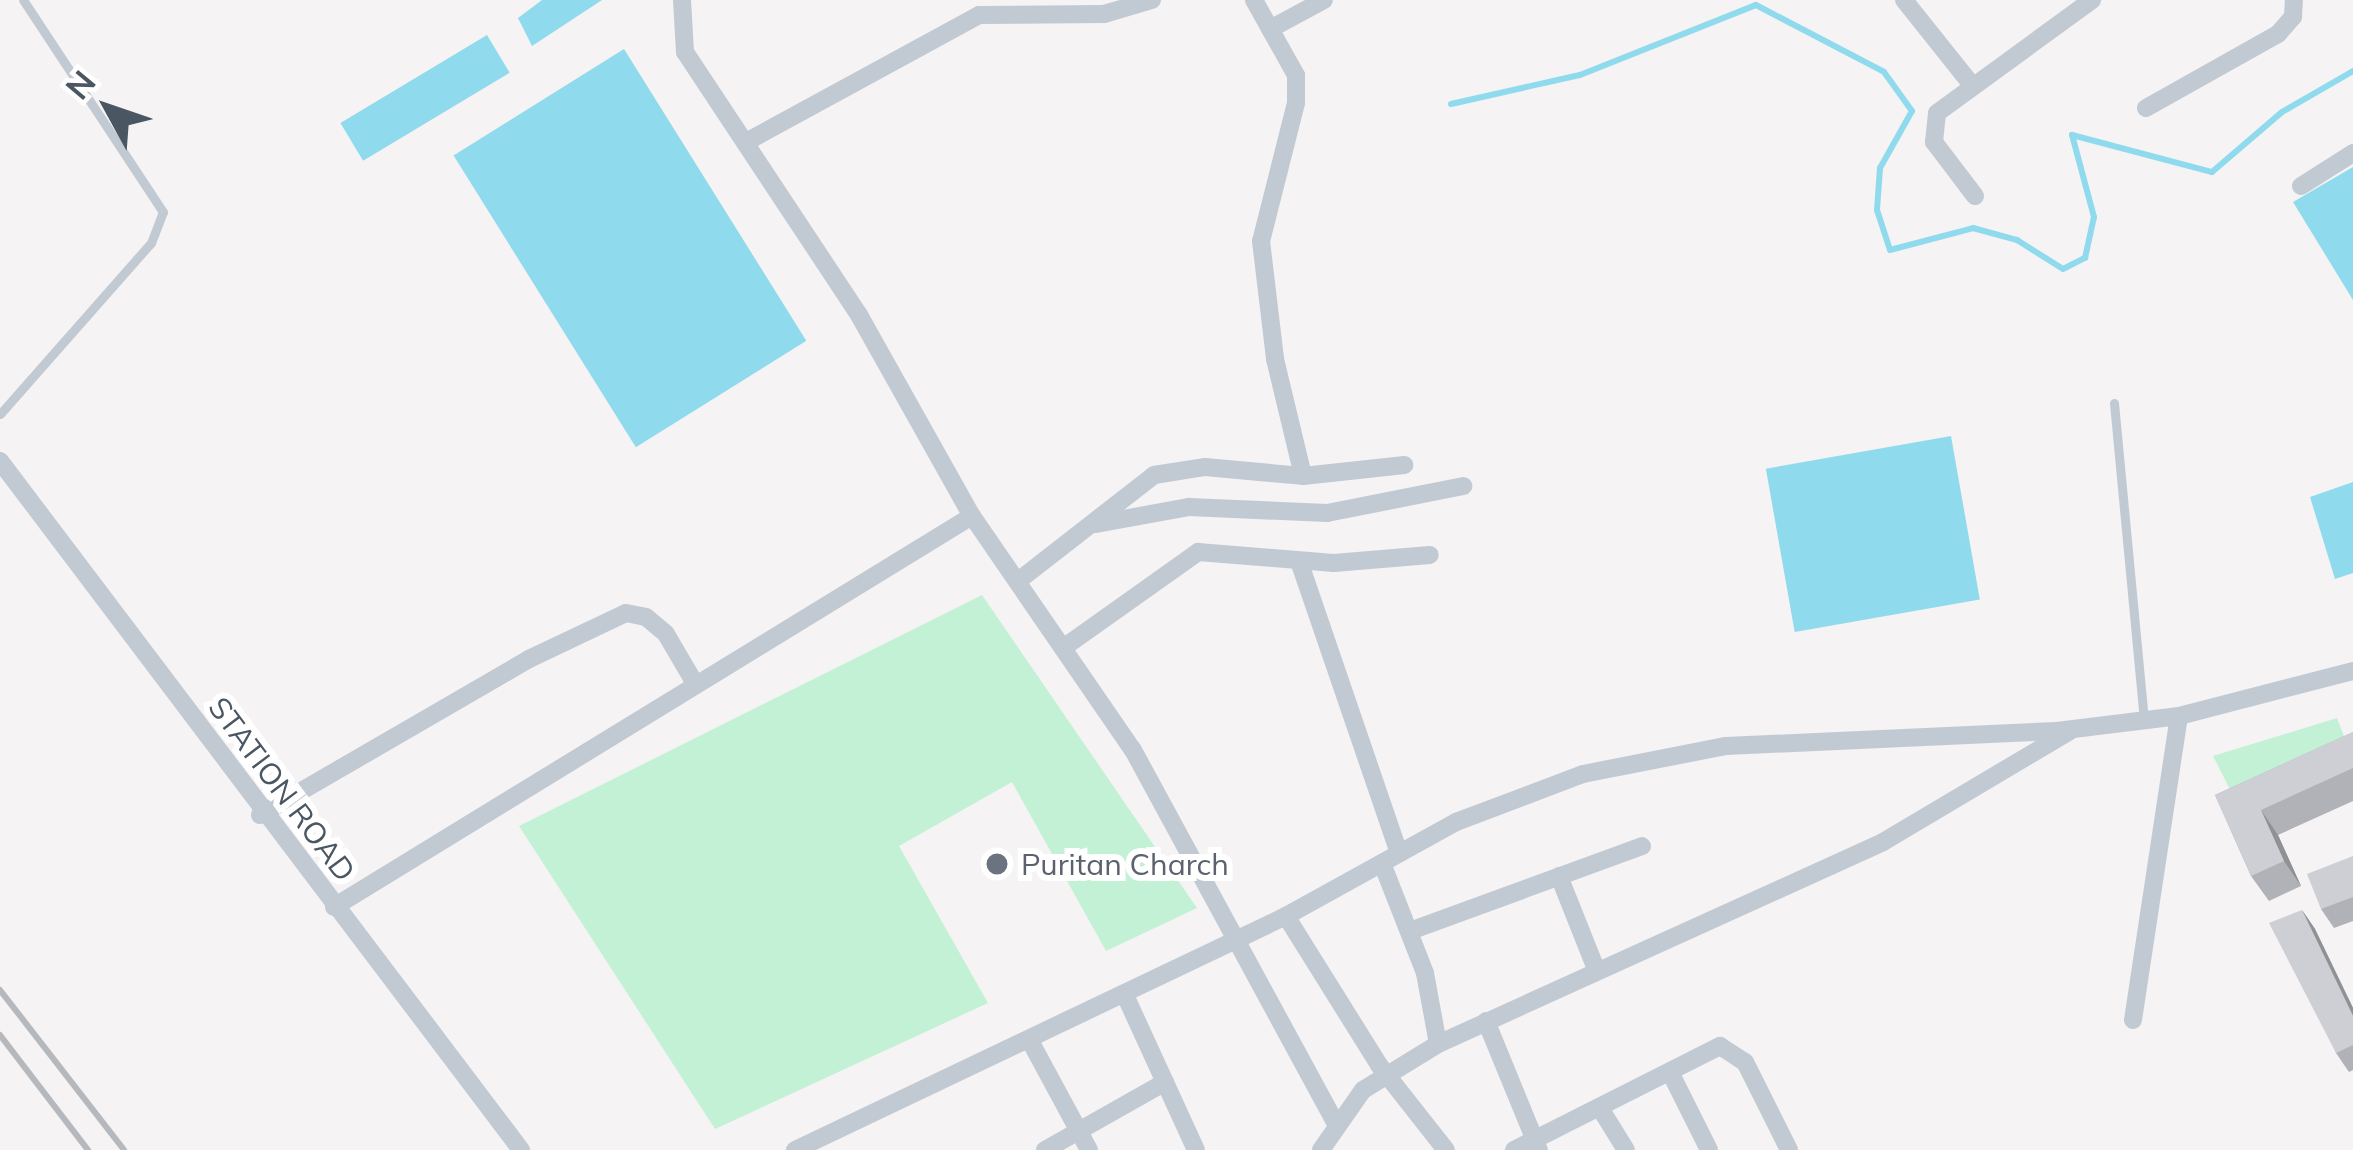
<!DOCTYPE html>
<style>
body{margin:0}
#map{position:relative;width:2353px;height:1150px;overflow:hidden;background:#f5f3f3;font-family:Mulish,sans-serif}
div>[style]{position:absolute}
.green>*{inset:0;background:#c3f1d5}
.water>*{inset:0;background:#90daee;transform-origin:0 0}
.stream>*{height:6px;margin:-3px;padding:0 3px;transform-origin:3px;border-radius:3px;background:#90daee}
.service>*{height:9px;margin:-4.5px;padding:0 4.5px;transform-origin:4.5px;border-radius:4.5px;background:#c1cad2}
.minor>*{height:18px;margin:-9px;padding:0 9px;transform-origin:9px;border-radius:9px;background:#c1cad2}
.rail>*{height:6px;margin:-3px;padding:0 3px;transform-origin:3px;border-radius:3px;background:#b5b8bd}
.wall>*{inset:0;background:#b0b2b7}
.shaded-wall>*{inset:0;background:#909195}
.building>*{inset:0;background:#cdcfd5}
.dots>*{width:33px;height:33px;translate:-50% -50%;box-sizing:border-box;border:6px solid #fff;border-radius:50%}
span{translate:-50% -50%;white-space:nowrap;text-align:center;line-height:1.15;-webkit-text-stroke:12px #fff;paint-order:stroke}
.street-label{font-size:30px;color:#4a5661}
.worship-label{font-size:30px;color:#5b616d}
.left{translate:0 -50%;text-align:left}
.north{position:absolute;left:48px;top:48px;width:120px;height:120px;-webkit-text-stroke:9px #fff;paint-order:stroke;rotate:310deg;font-size:33px;font-weight:700;line-height:48px;text-align:center;color:#4a5661}
.north::after{content:'';display:block;margin:auto;width:42px;height:54px;background:#4a5661;clip-path:polygon(50% 0,100% 100%,50% 72%,0 100%)}
</style>
<div id="map">
<div class="green">
<i style="clip-path:polygon(982px 595px,1197px 908px,1106px 951px,1012px 782px,899px 846px,988px 1003px,715px 1129px,519px 826px)"></i>
<i style="clip-path:polygon(2337px 718px,2353px 760px,2242px 813px,2213px 756px)"></i>
</div>
<div class="water">
<i style="clip-path:polygon(542px 0,602px 0,532px 46px,518px 18px)"></i>
<i style="left:487px;top:35px;width:44px;height:171px;rotate:59deg"></i>
<i style="left:624px;top:49px;width:344px;height:201px;rotate:58deg"></i>
<i style="clip-path:polygon(2353px 167px,2353px 300px,2293px 202px)"></i>
<i style="left:1951px;top:436px;width:166px;height:188px;rotate:80deg"></i>
<i style="clip-path:polygon(2353px 482px,2353px 573px,2335px 579px,2310px 497px)"></i>
</div>
<div class="stream">
<i style="left:1451px;top:104px;width:132px;rotate:-12.7deg"></i>
<i style="left:1580px;top:75px;width:189px;rotate:-21.7deg"></i>
<i style="left:1756px;top:5px;width:144px;rotate:27.6deg"></i>
<i style="left:1884px;top:72px;width:48px;rotate:54.3deg"></i>
<i style="left:1912px;top:111px;width:65px;rotate:119.3deg"></i>
<i style="left:1880px;top:168px;width:42px;rotate:94.1deg"></i>
<i style="left:1877px;top:210px;width:42px;rotate:72deg"></i>
<i style="left:1890px;top:250px;width:86px;rotate:-14.8deg"></i>
<i style="left:1973px;top:228px;width:46px;rotate:15.3deg"></i>
<i style="left:2017px;top:240px;width:54px;rotate:32.2deg"></i>
<i style="left:2063px;top:269px;width:25px;rotate:-27deg"></i>
<i style="left:2085px;top:258px;width:42px;rotate:-77.6deg"></i>
<i style="left:2094px;top:217px;width:85px;rotate:-105deg"></i>
<i style="left:2072px;top:135px;width:145px;rotate:14.8deg"></i>
<i style="left:2212px;top:172px;width:92px;rotate:-40.6deg"></i>
<i style="left:2282px;top:112px;width:82px;rotate:-30deg"></i>
</div>
<div class="service">
<i style="left:2114px;top:403px;width:317px;rotate:84.6deg"></i>
<i style="left:0;top:414px;width:228px;rotate:-48.6deg"></i>
<i style="left:151px;top:243px;width:33px;rotate:-69deg"></i>
<i style="left:163px;top:212px;width:254px;rotate:-123.4deg"></i>
</div>
<div class="minor">
<i style="left:682px;top:0;width:52px;rotate:86.7deg"></i>
<i style="left:685px;top:52px;width:315px;rotate:56.5deg"></i>
<i style="left:859px;top:315px;width:231px;rotate:60.7deg"></i>
<i style="left:972px;top:516px;width:284px;rotate:55.5deg"></i>
<i style="left:1133px;top:750px;width:428px;rotate:61.5deg"></i>
<i style="left:1254px;top:0;width:86px;rotate:60.8deg"></i>
<i style="left:1296px;top:75px;width:28px;rotate:90deg"></i>
<i style="left:1296px;top:103px;width:142px;rotate:104.2deg"></i>
<i style="left:1261px;top:241px;width:119px;rotate:83.2deg"></i>
<i style="left:1275px;top:359px;width:120px;rotate:76.5deg"></i>
<i style="left:1904px;top:0;width:107px;rotate:51.4deg"></i>
<i style="left:1270px;top:29px;width:61px;rotate:-28.2deg"></i>
<i style="left:2146px;top:108px;width:151px;rotate:-29.3deg"></i>
<i style="left:2278px;top:34px;width:23px;rotate:-49deg"></i>
<i style="left:2293px;top:17px;width:17px;rotate:-87deg"></i>
<i style="left:748px;top:141px;width:263px;rotate:-28.6deg"></i>
<i style="left:979px;top:15px;width:125px;rotate:-0.5deg"></i>
<i style="left:1104px;top:14px;width:50px;rotate:-16.3deg"></i>
<i style="left:2301px;top:186px;width:62px;rotate:-32.4deg"></i>
<i style="left:1975px;top:196px;width:68px;rotate:-127.2deg"></i>
<i style="left:1934px;top:142px;width:29px;rotate:-84deg"></i>
<i style="left:1937px;top:113px;width:192px;rotate:-36.1deg"></i>
<i style="left:0;top:461px;width:864px;rotate:52.9deg"></i>
<i style="left:1096px;top:524px;width:95px;rotate:-10.4deg"></i>
<i style="left:1189px;top:507px;width:138px;rotate:2.5deg"></i>
<i style="left:1327px;top:513px;width:139px;rotate:-11.2deg"></i>
<i style="left:1299px;top:561px;width:309px;rotate:71.1deg"></i>
<i style="left:1018px;top:581px;width:172px;rotate:-37.9deg"></i>
<i style="left:1154px;top:475px;width:52px;rotate:-8.9deg"></i>
<i style="left:1205px;top:467px;width:98px;rotate:5.2deg"></i>
<i style="left:1303px;top:476px;width:102px;rotate:-6.2deg"></i>
<i style="left:1063px;top:648px;width:166px;rotate:-35.4deg"></i>
<i style="left:1198px;top:552px;width:136px;rotate:4.6deg"></i>
<i style="left:1334px;top:563px;width:96px;rotate:-4.8deg"></i>
<i style="left:260px;top:815px;width:311px;rotate:-30.1deg"></i>
<i style="left:529px;top:659px;width:107px;rotate:-25.4deg"></i>
<i style="left:626px;top:613px;width:20px;rotate:11deg"></i>
<i style="left:646px;top:617px;width:26px;rotate:40deg"></i>
<i style="left:666px;top:634px;width:53px;rotate:59.6deg"></i>
<i style="left:1559px;top:876px;width:100px;rotate:68.3deg"></i>
<i style="left:334px;top:907px;width:748px;rotate:-31.5deg"></i>
<i style="left:1286px;top:916px;width:176px;rotate:58deg"></i>
<i style="left:1379px;top:1065px;width:108px;rotate:51.8deg"></i>
<i style="left:1410px;top:931px;width:247px;rotate:-20.1deg"></i>
<i style="left:1125px;top:995px;width:170px;rotate:65.4deg"></i>
<i style="left:2133px;top:1020px;width:307px;rotate:-81.4deg"></i>
<i style="left:1486px;top:1021px;width:139px;rotate:67.7deg"></i>
<i style="left:1029px;top:1039px;width:126px;rotate:61.6deg"></i>
<i style="left:1438px;top:1044px;width:489px;rotate:-24.4deg"></i>
<i style="left:1883px;top:842px;width:217px;rotate:-30.7deg"></i>
<i style="left:1670px;top:1072px;width:87px;rotate:63.4deg"></i>
<i style="left:1600px;top:1108px;width:49px;rotate:58.2deg"></i>
<i style="left:795px;top:1150px;width:544px;rotate:-25.48deg"></i>
<i style="left:1286px;top:916px;width:194px;rotate:-28.9deg"></i>
<i style="left:1456px;top:822px;width:136px;rotate:-20.7deg"></i>
<i style="left:1583px;top:774px;width:146px;rotate:-11.1deg"></i>
<i style="left:1726px;top:746px;width:331px;rotate:-2.6deg"></i>
<i style="left:2057px;top:731px;width:123px;rotate:-7deg"></i>
<i style="left:2179px;top:716px;width:180px;rotate:-14.5deg"></i>
<i style="left:1045px;top:1150px;width:138px;rotate:-29.5deg"></i>
<i style="left:1321px;top:1150px;width:73px;rotate:-55deg"></i>
<i style="left:1363px;top:1090px;width:88px;rotate:-31.5deg"></i>
<i style="left:1438px;top:1044px;width:72px;rotate:-100.4deg"></i>
<i style="left:1425px;top:973px;width:118px;rotate:-111.4deg"></i>
<i style="left:1514px;top:1150px;width:231px;rotate:-26.8deg"></i>
<i style="left:1720px;top:1046px;width:30px;rotate:33deg"></i>
<i style="left:1745px;top:1062px;width:98px;rotate:63.4deg"></i>
</div>
<div class="rail">
<i style="left:0;top:990px;width:202px;rotate:52.2deg"></i>
<i style="left:0;top:1035px;width:145px;rotate:52.6deg"></i>
</div>
<div class="wall">
<i style="clip-path:polygon(2353px 732px,2353px 801px,2278px 835px,2301px 886px,2269px 901px,2251px 876px,2215px 795px)"></i>
<i style="clip-path:polygon(2353px 856px,2353px 921px,2334px 928px,2321px 909px)"></i>
<i style="clip-path:polygon(2302px 910px,2315px 929px,2353px 1008px,2353px 1070px,2349px 1072px,2336px 1053px)"></i>
</div>
<div class="shaded-wall">
<i style="clip-path:polygon(2261px 810px,2278px 835px,2301px 886px,2284px 861px)"></i>
<i style="clip-path:polygon(2302px 910px,2315px 929px,2353px 1008px,2353px 1016px)"></i>
</div>
<div class="building">
<i style="clip-path:polygon(2353px 732px,2353px 768px,2261px 810px,2284px 861px,2251px 876px,2215px 795px)"></i>
<i style="clip-path:polygon(2353px 856px,2353px 897px,2321px 909px,2307px 874px)"></i>
<i style="clip-path:polygon(2302px 910px,2353px 1016px,2353px 1045px,2336px 1053px,2269px 923px)"></i>
</div>
<div class="dots">
<i style="left:997px;top:864px;background:#6b7280"></i>
</div>
<div class="street-label">
<span style="left:282px;top:789px;rotate:53deg">STATION ROAD</span>
</div>
<div class="worship-label">
<span class="left" style="left:1021px;top:864px">Puritan Charch</span>
</div>
<div class="north">N</div>
</div>
